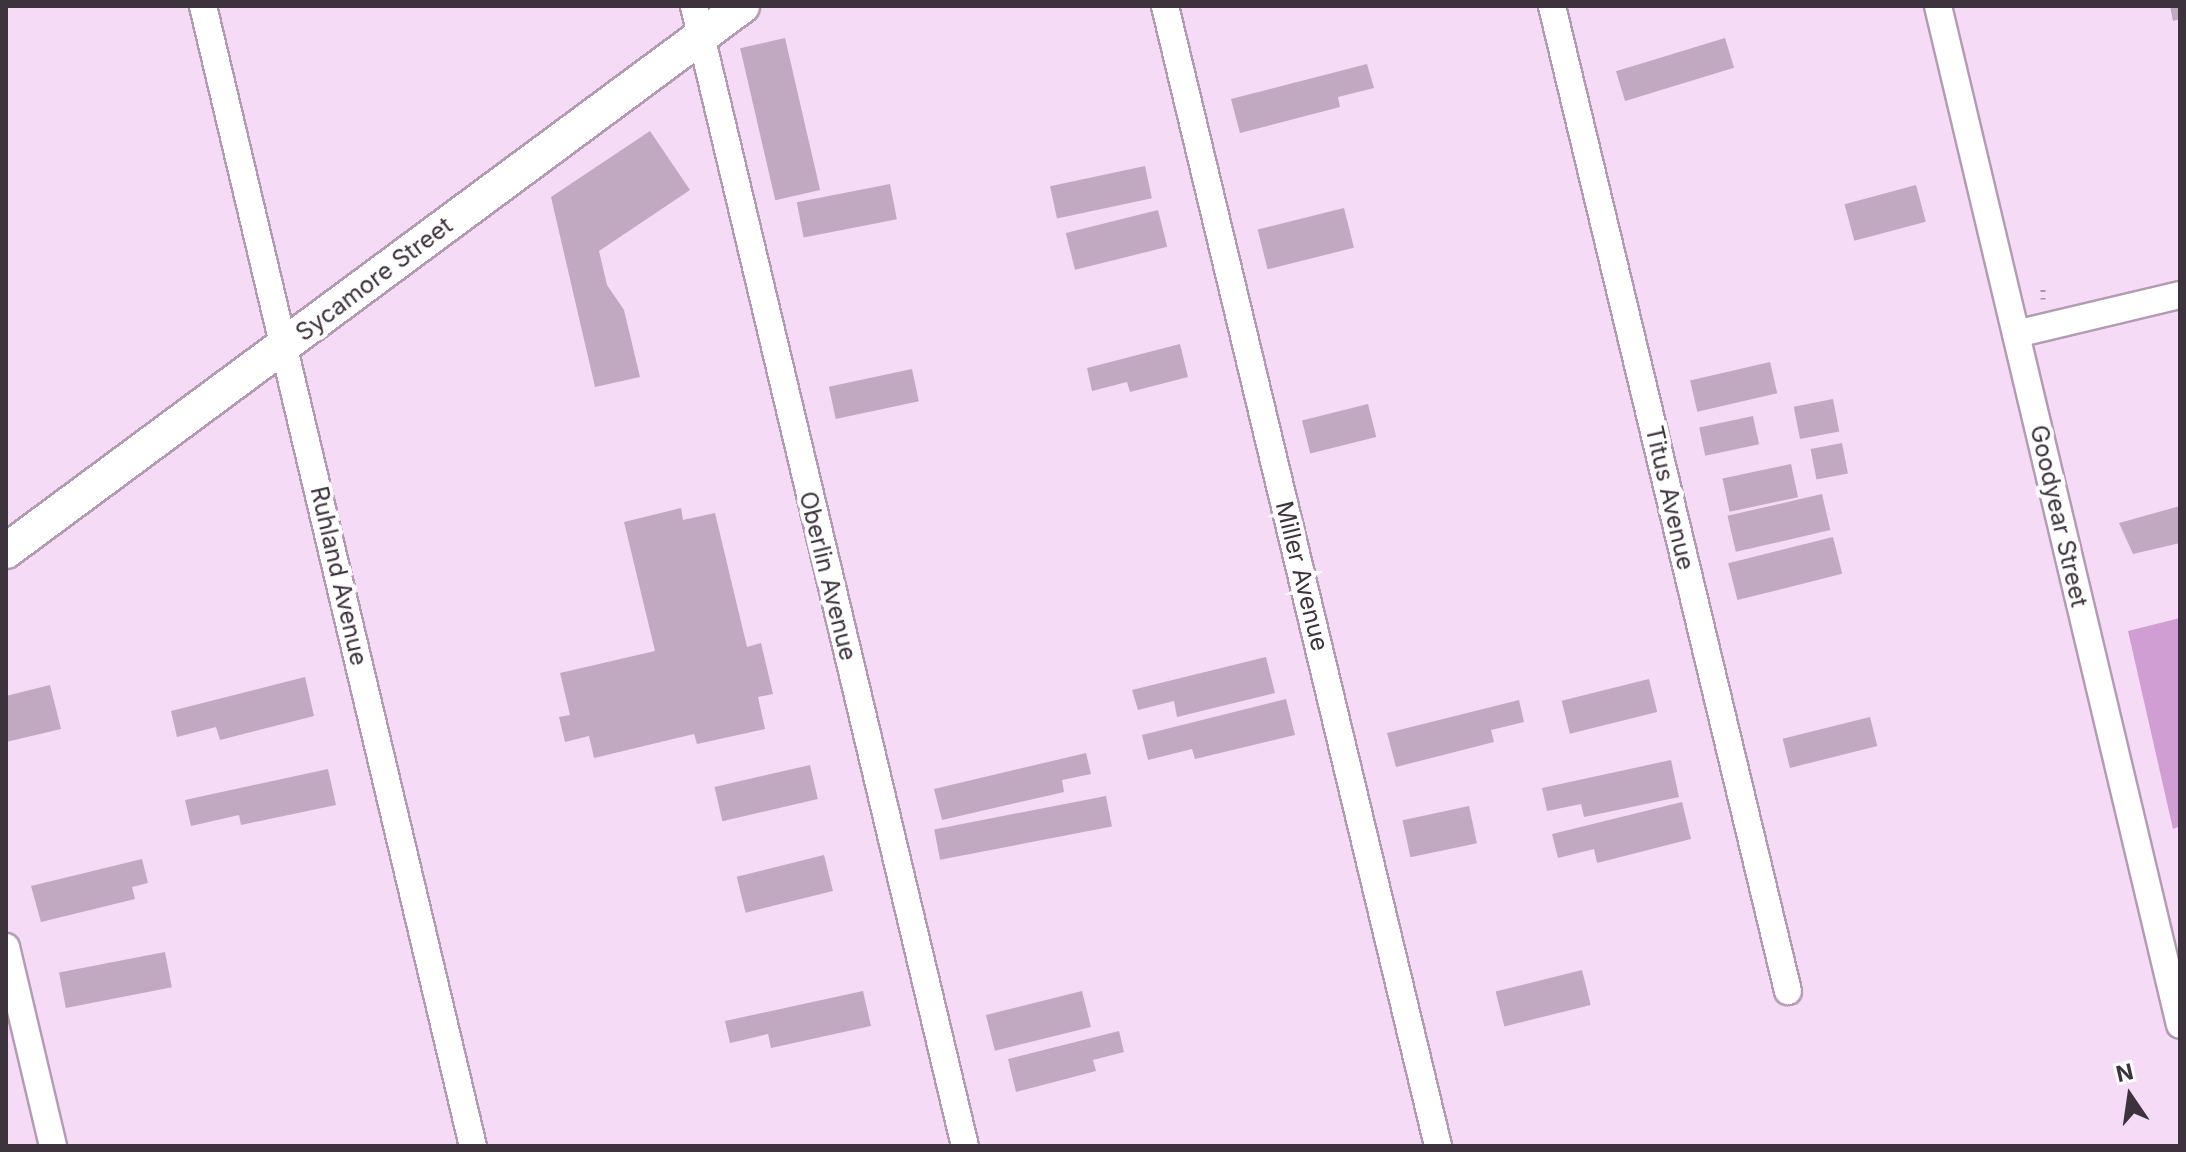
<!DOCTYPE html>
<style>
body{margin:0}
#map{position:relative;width:2186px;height:1152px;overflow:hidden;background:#f5dbf5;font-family:Inter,sans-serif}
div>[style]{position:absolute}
.green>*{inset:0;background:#d19ed3}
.building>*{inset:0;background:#c2a9c2;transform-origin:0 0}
.path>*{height:5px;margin-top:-2.5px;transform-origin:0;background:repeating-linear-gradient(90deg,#a894a8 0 2px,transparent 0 8px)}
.roads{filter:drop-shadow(2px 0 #b49bb4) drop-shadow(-2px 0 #b49bb4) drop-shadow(0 2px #b49bb4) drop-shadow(0 -2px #b49bb4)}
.minor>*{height:26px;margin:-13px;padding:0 13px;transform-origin:13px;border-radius:13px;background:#fff}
.tertiary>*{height:34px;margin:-17px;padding:0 17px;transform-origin:17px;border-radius:17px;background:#fff}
span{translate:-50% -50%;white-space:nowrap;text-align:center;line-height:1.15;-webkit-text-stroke:8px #fff;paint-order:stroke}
.street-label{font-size:24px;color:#3d333d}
.frame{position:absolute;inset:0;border:8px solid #3d333d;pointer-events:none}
.north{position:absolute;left:2090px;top:1056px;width:80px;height:80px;-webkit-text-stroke:6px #fff;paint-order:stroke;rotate:347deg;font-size:22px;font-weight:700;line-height:32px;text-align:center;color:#3d333d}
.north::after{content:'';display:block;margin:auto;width:28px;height:36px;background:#3d333d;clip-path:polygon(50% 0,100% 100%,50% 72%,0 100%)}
</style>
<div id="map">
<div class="green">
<i style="clip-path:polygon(2180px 618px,2180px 826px,2173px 829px,2128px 631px)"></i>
</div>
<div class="building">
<i style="clip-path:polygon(2170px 6px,2180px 6px,2180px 19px,2173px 21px)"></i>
<i style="left:785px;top:38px;width:156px;height:46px;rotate:77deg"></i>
<i style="left:1725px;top:38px;width:31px;height:114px;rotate:73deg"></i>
<i style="clip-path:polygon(1367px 64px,1374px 88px,1338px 97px,1340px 107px,1240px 133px,1231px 99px)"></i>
<i style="clip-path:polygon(650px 131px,690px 190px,599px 251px,607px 285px,624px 310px,640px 377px,595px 387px,551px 197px)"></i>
<i style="left:1145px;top:166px;width:33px;height:97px;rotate:78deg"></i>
<i style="left:890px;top:184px;width:36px;height:95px;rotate:79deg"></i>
<i style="left:1916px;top:185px;width:38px;height:74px;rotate:75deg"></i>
<i style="left:1344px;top:208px;width:41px;height:89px;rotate:76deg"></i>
<i style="left:1158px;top:210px;width:38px;height:95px;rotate:76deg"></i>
<i style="clip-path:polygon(1180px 344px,1188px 377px,1130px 392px,1127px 382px,1092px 391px,1087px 368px)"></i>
<i style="left:1770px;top:362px;width:32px;height:82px;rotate:77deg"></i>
<i style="left:912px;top:369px;width:33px;height:85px;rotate:78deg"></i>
<i style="left:1833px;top:399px;width:33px;height:40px;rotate:79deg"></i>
<i style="left:1368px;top:404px;width:34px;height:68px;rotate:76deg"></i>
<i style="left:1753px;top:416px;width:29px;height:55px;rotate:78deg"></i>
<i style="left:1842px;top:443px;width:31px;height:32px;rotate:79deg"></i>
<i style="left:1791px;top:464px;width:34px;height:70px;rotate:78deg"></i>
<i style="left:1822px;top:494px;width:37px;height:97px;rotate:77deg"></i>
<i style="clip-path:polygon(2180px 506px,2180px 543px,2133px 554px,2119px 523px)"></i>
<i style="clip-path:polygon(681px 508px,683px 520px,715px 513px,747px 647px,761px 643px,773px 694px,758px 697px,765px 729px,697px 744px,694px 734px,594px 758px,589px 736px,565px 742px,559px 717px,570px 715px,560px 673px,655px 651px,624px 522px)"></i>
<i style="left:1833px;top:537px;width:38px;height:108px;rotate:76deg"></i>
<i style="clip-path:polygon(1266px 657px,1275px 693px,1177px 717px,1174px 701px,1138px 710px,1132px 690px)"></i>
<i style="clip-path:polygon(305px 677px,314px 716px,220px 740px,216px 727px,177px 737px,171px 711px)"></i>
<i style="left:1649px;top:679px;width:34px;height:90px;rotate:76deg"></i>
<i style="clip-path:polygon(50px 685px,61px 729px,6px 742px,6px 696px)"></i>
<i style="clip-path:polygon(1286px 699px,1295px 735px,1195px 759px,1192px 749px,1148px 760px,1142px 735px)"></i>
<i style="clip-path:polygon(1519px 700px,1524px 722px,1491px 730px,1494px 742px,1396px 767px,1387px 733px)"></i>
<i style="left:1870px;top:717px;width:30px;height:90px;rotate:76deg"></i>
<i style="clip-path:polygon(1086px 753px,1091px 774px,1062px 780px,1064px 792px,942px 820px,934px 789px)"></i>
<i style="clip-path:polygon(1671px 760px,1679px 797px,1584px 817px,1581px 804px,1547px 811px,1542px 788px)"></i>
<i style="left:810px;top:765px;width:35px;height:98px;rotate:77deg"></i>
<i style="clip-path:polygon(328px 769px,336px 805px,241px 825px,239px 815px,191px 826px,185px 800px)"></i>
<i style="left:1106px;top:796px;width:31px;height:175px;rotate:79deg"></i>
<i style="clip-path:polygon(1682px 802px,1691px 839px,1597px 863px,1594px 849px,1558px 858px,1552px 834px)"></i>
<i style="left:1469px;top:806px;width:38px;height:68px;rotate:78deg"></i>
<i style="left:824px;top:855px;width:37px;height:90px;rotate:76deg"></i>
<i style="clip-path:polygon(142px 859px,148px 883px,132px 887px,135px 899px,41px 922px,31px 886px)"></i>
<i style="left:165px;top:952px;width:36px;height:108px;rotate:79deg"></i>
<i style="left:1582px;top:970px;width:36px;height:89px;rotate:76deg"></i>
<i style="clip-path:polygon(863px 991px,871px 1026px,771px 1048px,768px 1034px,730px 1043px,725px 1021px)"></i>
<i style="left:1082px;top:991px;width:37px;height:99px;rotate:76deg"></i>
<i style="clip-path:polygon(1119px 1031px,1124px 1052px,1093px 1060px,1096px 1071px,1016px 1092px,1008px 1059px)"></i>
</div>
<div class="path">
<i style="left:2043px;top:299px;width:14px;rotate:-90deg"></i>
</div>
<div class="roads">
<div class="minor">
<i style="left:203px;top:6px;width:1172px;rotate:76.68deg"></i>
<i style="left:694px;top:6px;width:1172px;rotate:76.63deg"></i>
<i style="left:1165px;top:6px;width:1172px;rotate:76.53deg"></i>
<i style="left:1552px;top:6px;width:1013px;rotate:76.53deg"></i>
<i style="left:1938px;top:6px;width:1047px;rotate:76.64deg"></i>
<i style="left:2016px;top:334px;width:169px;rotate:-13.4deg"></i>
<i style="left:6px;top:947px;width:204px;rotate:76.7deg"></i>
</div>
<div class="tertiary">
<i style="left:6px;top:551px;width:916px;rotate:-36.52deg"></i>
</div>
</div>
<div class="street-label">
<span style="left:374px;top:279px;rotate:-37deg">Sycamore Street</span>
<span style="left:1670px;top:498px;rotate:77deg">Titus Avenue</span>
<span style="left:2059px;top:516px;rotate:77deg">Goodyear Street</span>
<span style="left:339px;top:576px;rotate:77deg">Ruhland Avenue</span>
<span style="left:828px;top:576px;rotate:76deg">Oberlin Avenue</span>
<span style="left:1302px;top:576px;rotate:76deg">Miller Avenue</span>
</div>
<div class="frame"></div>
<div class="north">N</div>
</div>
